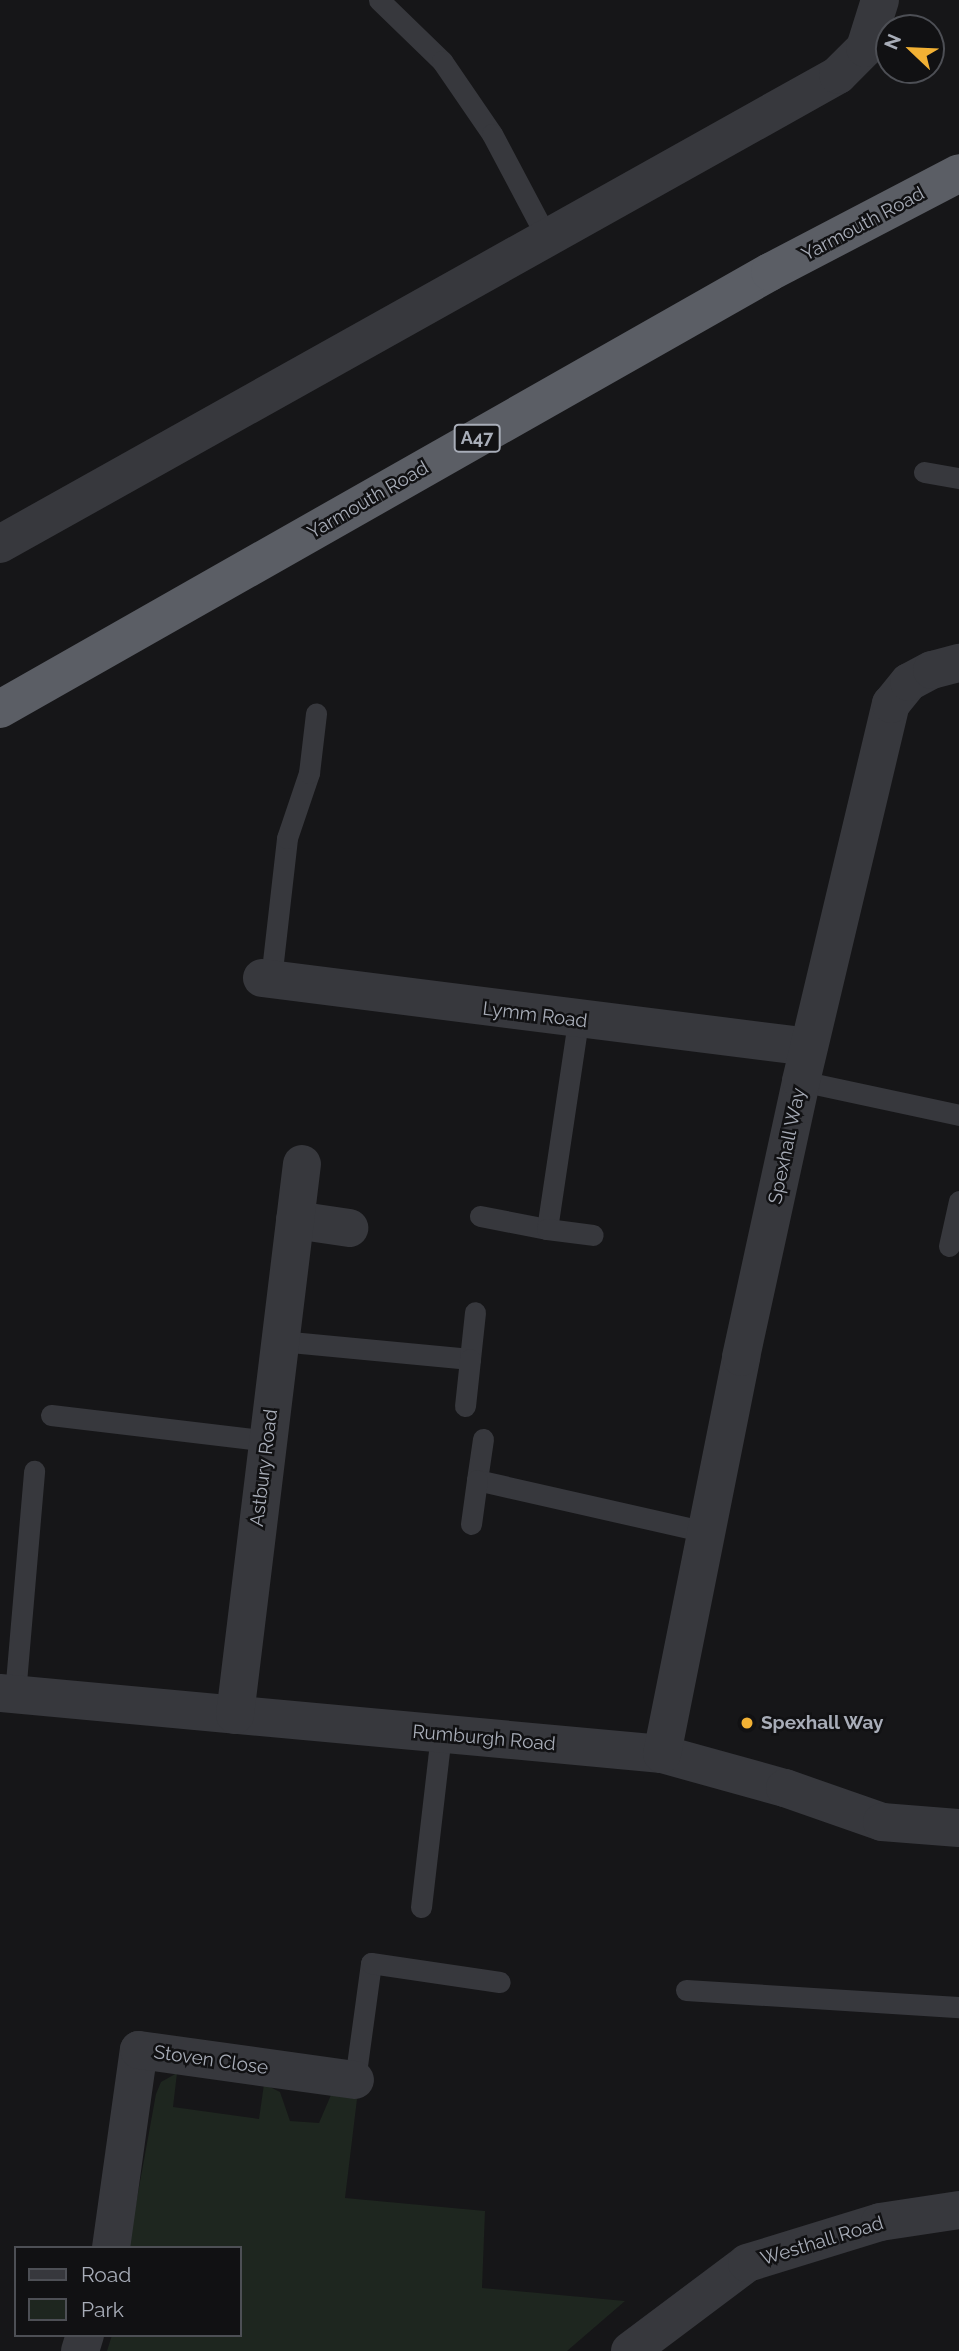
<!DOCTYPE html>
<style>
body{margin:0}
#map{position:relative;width:959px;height:2351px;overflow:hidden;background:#161618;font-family:Raleway,sans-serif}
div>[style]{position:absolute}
.green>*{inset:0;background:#1e261f}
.service>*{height:21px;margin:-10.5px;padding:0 10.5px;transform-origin:10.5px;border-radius:10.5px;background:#37383d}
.minor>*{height:38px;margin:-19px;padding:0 19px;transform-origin:19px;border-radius:19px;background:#37383d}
.trunk>*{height:38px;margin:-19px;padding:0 19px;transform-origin:19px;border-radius:19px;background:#5b5e65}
.dots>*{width:19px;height:19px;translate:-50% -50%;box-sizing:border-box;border:4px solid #111113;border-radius:50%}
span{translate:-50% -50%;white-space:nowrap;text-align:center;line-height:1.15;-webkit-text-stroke:5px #111113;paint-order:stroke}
.shield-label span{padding:2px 5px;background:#111113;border:2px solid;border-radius:5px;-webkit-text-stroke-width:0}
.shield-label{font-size:18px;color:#a8adb8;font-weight:700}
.street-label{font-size:19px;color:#a8adb8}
.poi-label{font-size:19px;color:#a8adb8;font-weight:700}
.left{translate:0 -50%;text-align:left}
.legend{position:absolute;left:14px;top:2246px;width:228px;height:91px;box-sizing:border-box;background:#111113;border:2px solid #4d4f55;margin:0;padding:9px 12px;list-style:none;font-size:21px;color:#a8adb8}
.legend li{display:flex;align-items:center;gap:14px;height:35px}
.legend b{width:35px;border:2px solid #4d4f55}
.north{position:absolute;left:875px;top:14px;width:70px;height:70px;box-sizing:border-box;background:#111113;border:2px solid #4d4f55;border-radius:50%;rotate:293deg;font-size:19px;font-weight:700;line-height:28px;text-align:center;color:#a8adb8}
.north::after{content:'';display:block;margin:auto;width:24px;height:32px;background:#f2b134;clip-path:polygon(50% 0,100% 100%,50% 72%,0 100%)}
</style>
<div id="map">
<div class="green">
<i style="clip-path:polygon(177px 2073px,173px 2107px,259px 2119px,264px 2084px,280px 2092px,290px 2121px,319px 2123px,331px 2095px,357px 2099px,345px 2198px,485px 2211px,482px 2288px,625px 2301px,567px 2351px,107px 2351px,112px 2335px,240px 2335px,240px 2248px,128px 2248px,156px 2094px,161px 2082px)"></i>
</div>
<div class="service">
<i style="left:379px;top:0;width:88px;rotate:44.1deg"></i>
<i style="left:442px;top:61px;width:88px;rotate:55.6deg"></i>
<i style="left:492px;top:134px;width:118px;rotate:62.1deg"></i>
<i style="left:924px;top:472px;width:36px;rotate:10deg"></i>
<i style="left:271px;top:979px;width:142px;rotate:-83.5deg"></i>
<i style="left:287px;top:838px;width:69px;rotate:-71.3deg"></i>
<i style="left:309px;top:773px;width:60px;rotate:-83.3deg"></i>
<i style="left:801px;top:1081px;width:162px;rotate:12.1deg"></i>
<i style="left:480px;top:1216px;width:68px;rotate:11deg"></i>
<i style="left:547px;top:1229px;width:210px;rotate:-81.5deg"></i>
<i style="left:547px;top:1229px;width:46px;rotate:7.4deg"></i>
<i style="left:949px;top:1246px;width:46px;rotate:-77.5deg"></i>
<i style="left:280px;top:1341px;width:191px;rotate:5.4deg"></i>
<i style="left:470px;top:1359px;width:47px;rotate:-83.9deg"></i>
<i style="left:465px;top:1406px;width:47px;rotate:-83.9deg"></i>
<i style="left:51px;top:1415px;width:219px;rotate:6.8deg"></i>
<i style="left:483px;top:1439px;width:41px;rotate:98.3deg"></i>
<i style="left:477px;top:1480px;width:235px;rotate:12.8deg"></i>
<i style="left:471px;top:1524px;width:44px;rotate:-82.2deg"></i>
<i style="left:15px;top:1694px;width:224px;rotate:-85.1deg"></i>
<i style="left:421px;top:1907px;width:174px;rotate:-83.4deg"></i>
<i style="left:686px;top:1990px;width:274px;rotate:3.6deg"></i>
<i style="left:355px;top:2080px;width:118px;rotate:-82.2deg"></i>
<i style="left:371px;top:1963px;width:130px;rotate:8.4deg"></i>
</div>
<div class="minor">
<i style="left:0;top:544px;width:960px;rotate:-29.23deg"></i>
<i style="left:838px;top:75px;width:38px;rotate:-45deg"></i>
<i style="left:865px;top:48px;width:50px;rotate:-72.6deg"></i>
<i style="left:262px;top:978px;width:551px;rotate:7.19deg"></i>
<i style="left:295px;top:1220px;width:55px;rotate:8.4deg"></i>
<i style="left:0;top:1693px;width:665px;rotate:5.26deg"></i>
<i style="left:662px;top:1754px;width:128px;rotate:15.5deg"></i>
<i style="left:785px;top:1788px;width:103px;rotate:19.3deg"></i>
<i style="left:882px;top:1822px;width:77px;rotate:4.5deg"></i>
<i style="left:235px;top:1715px;width:555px;rotate:-83.07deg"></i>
<i style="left:662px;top:1754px;width:405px;rotate:-78.7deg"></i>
<i style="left:741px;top:1357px;width:282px;rotate:-77.7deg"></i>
<i style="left:801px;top:1081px;width:388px;rotate:-76.6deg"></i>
<i style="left:891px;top:704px;width:28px;rotate:-51deg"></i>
<i style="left:909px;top:682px;width:26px;rotate:-28deg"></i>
<i style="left:932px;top:670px;width:28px;rotate:-15deg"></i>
<i style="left:111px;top:2248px;width:200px;rotate:-82deg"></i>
<i style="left:139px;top:2050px;width:218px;rotate:7.9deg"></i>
<i style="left:80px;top:2351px;width:17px;rotate:-73deg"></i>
<i style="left:630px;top:2351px;width:146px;rotate:-36.9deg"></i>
<i style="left:747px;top:2263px;width:139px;rotate:-17.1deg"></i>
<i style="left:880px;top:2222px;width:80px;rotate:-8.6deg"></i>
</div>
<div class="trunk">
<i style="left:0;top:709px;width:885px;rotate:-29.58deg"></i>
<i style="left:770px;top:272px;width:213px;rotate:-27.6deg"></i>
</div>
<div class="dots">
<i style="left:747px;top:1723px;background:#f2b134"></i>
</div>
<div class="shield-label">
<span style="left:477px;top:438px">A47</span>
</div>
<div class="street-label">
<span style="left:863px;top:224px;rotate:-28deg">Yarmouth Road</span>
<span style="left:368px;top:500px;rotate:-30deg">Yarmouth Road</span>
<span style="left:535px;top:1015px;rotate:7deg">Lymm Road</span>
<span style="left:787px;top:1146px;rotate:-78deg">Spexhall Way</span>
<span style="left:264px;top:1468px;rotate:-83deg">Astbury Road</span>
<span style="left:484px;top:1738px;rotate:5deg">Rumburgh Road</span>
<span style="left:211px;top:2060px;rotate:8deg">Stoven Close</span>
<span style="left:822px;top:2241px;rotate:-17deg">Westhall Road</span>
</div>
<div class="poi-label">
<span class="left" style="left:761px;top:1723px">Spexhall Way</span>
</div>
<ul class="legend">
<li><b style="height:9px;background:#37383d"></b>Road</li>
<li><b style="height:19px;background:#1e261f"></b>Park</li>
</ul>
<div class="north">N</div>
</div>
